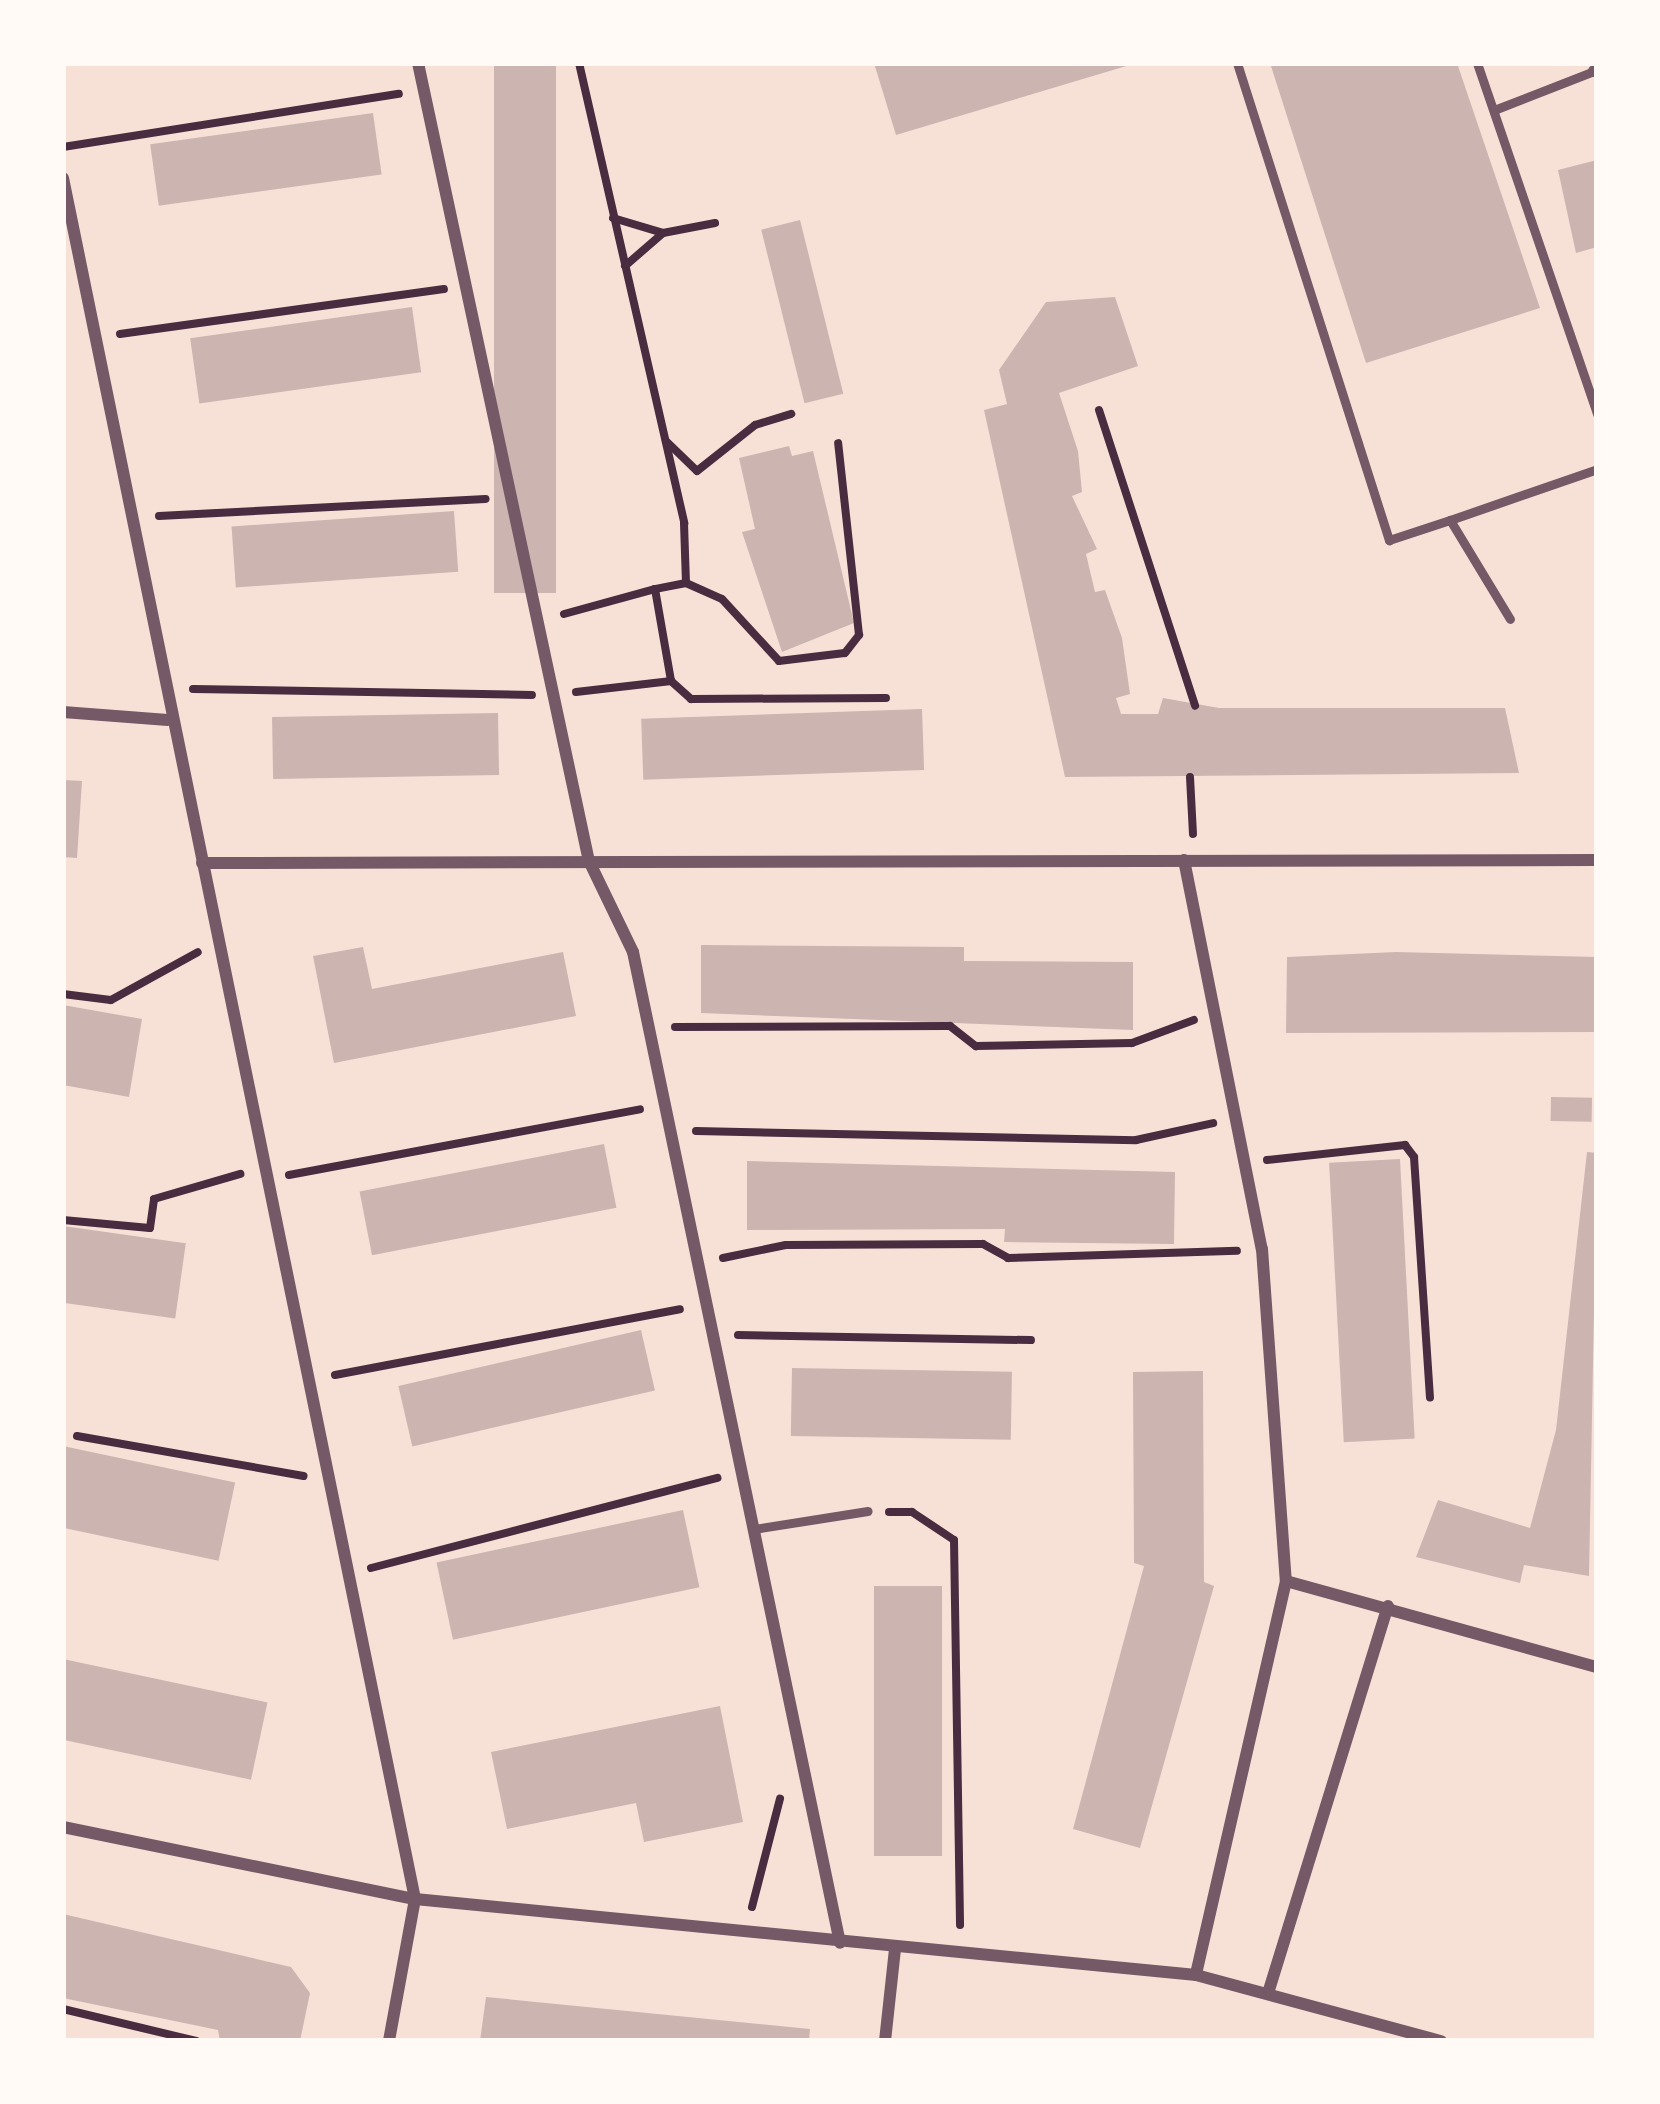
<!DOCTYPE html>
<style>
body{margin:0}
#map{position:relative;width:1660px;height:2104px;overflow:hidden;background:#f7e1d7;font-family:Cabin,sans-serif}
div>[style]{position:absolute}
.building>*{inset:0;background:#ccb4b1;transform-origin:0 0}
.path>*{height:8px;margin:-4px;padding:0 4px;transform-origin:4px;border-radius:4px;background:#4a2c40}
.service>*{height:9px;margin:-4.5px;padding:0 4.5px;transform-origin:4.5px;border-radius:4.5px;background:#755966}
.minor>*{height:12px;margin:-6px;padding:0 6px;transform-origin:6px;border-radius:6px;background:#755966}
span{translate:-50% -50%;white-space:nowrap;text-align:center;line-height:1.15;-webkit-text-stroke:9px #fffaf5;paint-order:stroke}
.frame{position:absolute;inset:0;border:66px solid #fffaf5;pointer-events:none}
</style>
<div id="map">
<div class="building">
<i style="left:494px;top:63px;width:62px;height:530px"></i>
<i style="clip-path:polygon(874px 63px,1133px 63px,1133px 64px,896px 135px)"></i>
<i style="clip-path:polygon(1270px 63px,1457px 63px,1540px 308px,1366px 363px)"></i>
<i style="left:373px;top:113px;width:62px;height:225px;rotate:82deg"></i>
<i style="clip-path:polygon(1597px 160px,1597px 247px,1576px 253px,1558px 170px)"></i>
<i style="left:800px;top:220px;width:179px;height:40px;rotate:76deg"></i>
<i style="clip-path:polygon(1115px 297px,1138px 366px,1059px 393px,1078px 451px,1082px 492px,1072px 496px,1097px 549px,1086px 554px,1095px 592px,1105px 590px,1122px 638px,1130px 694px,1116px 698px,1121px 714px,1158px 714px,1163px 698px,1219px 708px,1505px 708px,1519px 773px,1065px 777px,984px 410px,1007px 404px,999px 370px,1046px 302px)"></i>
<i style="left:412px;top:307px;width:66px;height:224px;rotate:82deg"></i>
<i style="clip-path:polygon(789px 446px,792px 456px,813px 451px,854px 623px,782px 652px,742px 532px,755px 529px,739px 458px)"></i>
<i style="left:454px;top:511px;width:61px;height:223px;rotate:86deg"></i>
<i style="left:922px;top:709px;width:61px;height:281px;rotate:88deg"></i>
<i style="left:498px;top:713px;width:62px;height:226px;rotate:89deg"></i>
<i style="clip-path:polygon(63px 780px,82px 781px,77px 858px,63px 857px)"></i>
<i style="clip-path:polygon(701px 945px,964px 947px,964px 961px,1133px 962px,1133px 1030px,701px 1013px)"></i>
<i style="clip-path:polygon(363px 947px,372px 989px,563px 952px,576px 1016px,334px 1063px,313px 956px)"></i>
<i style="clip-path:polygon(1396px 952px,1597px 957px,1597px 1032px,1286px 1033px,1287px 957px)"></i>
<i style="clip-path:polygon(63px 1005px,142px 1019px,129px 1097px,63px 1085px)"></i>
<i style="left:1551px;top:1097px;width:41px;height:24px;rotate:1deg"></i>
<i style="left:604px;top:1144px;width:65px;height:249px;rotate:79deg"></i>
<i style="clip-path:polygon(1587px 1152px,1597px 1153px,1589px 1576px,1524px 1565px,1520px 1583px,1416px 1557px,1438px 1500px,1530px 1528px,1556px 1430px)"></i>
<i style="left:1400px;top:1159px;width:280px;height:71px;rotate:87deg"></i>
<i style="clip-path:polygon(747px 1161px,1175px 1172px,1174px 1244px,1004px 1242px,1005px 1229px,747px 1230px)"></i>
<i style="left:63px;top:1226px;width:124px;height:76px;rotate:8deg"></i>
<i style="left:641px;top:1330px;width:62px;height:249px;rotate:77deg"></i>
<i style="left:792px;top:1368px;width:220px;height:68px;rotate:1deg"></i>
<i style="clip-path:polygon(1203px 1371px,1204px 1582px,1214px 1586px,1140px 1848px,1073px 1829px,1144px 1566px,1134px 1563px,1133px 1372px)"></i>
<i style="left:63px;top:1446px;width:176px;height:80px;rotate:12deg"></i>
<i style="left:683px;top:1510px;width:79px;height:252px;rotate:78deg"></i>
<i style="left:874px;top:1586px;width:68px;height:270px"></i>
<i style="left:63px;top:1659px;width:209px;height:79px;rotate:12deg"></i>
<i style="clip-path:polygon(720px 1706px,743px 1822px,644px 1842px,636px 1803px,507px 1829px,491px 1752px)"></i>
<i style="clip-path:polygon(63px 1914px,291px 1967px,310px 1993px,300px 2041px,220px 2041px,218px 2030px,63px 1998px)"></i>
<i style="clip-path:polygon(486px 1997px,810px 2029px,809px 2041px,480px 2041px)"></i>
</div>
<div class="path">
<i style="left:579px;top:63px;width:472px;rotate:77.1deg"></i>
<i style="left:684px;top:523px;width:60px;rotate:88.1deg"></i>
<i style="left:686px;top:583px;width:32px;rotate:169deg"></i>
<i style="left:655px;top:589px;width:93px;rotate:80.1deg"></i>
<i style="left:63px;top:147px;width:340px;rotate:-9deg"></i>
<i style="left:613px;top:218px;width:52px;rotate:16.7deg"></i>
<i style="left:663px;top:233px;width:53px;rotate:-10.9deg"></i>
<i style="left:625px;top:266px;width:50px;rotate:-41deg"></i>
<i style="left:120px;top:334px;width:327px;rotate:-7.9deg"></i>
<i style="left:1099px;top:410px;width:311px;rotate:72deg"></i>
<i style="left:666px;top:441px;width:43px;rotate:44.1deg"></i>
<i style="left:697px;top:471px;width:74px;rotate:-38.4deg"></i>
<i style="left:755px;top:425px;width:38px;rotate:-17deg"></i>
<i style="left:159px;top:516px;width:327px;rotate:-3deg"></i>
<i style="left:686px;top:583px;width:39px;rotate:24deg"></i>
<i style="left:722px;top:599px;width:84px;rotate:47.4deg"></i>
<i style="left:779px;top:661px;width:66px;rotate:-6.9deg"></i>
<i style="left:845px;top:653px;width:23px;rotate:-52deg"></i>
<i style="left:859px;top:635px;width:193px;rotate:-96.2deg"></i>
<i style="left:564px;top:614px;width:94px;rotate:-15.4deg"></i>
<i style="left:193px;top:689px;width:339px;rotate:1deg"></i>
<i style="left:576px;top:692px;width:96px;rotate:-6.6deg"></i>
<i style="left:671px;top:681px;width:27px;rotate:42deg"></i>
<i style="left:691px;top:699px;width:195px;rotate:-0.3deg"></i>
<i style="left:1190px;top:777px;width:57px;rotate:87deg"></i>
<i style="left:63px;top:994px;width:48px;rotate:7.1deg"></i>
<i style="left:111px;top:1000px;width:99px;rotate:-28.9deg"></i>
<i style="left:675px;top:1027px;width:275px;rotate:-0.2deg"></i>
<i style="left:950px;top:1026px;width:33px;rotate:38deg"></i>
<i style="left:976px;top:1046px;width:156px;rotate:-1.1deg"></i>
<i style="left:1132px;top:1043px;width:66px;rotate:-20.4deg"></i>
<i style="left:696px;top:1131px;width:440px;rotate:1.2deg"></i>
<i style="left:1136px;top:1140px;width:79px;rotate:-12.4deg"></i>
<i style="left:1267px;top:1160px;width:139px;rotate:-6.2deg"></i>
<i style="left:1405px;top:1145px;width:15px;rotate:53deg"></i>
<i style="left:1414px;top:1157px;width:241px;rotate:86.2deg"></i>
<i style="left:289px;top:1175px;width:357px;rotate:-10.6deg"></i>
<i style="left:63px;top:1220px;width:87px;rotate:5.3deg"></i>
<i style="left:150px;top:1228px;width:29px;rotate:-82deg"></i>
<i style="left:154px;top:1199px;width:90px;rotate:-16.2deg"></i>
<i style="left:723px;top:1258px;width:64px;rotate:-11.7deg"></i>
<i style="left:786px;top:1245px;width:197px;rotate:-0.3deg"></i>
<i style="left:983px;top:1244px;width:29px;rotate:29deg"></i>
<i style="left:1008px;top:1258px;width:229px;rotate:-1.8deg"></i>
<i style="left:738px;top:1335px;width:293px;rotate:1deg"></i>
<i style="left:335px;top:1375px;width:351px;rotate:-10.8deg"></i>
<i style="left:77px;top:1436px;width:230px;rotate:10deg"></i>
<i style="left:889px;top:1512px;width:23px"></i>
<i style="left:912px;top:1512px;width:50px;rotate:33.7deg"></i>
<i style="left:954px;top:1540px;width:385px;rotate:89.1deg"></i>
<i style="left:371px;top:1568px;width:358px;rotate:-14.6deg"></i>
<i style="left:752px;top:1907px;width:112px;rotate:-75.5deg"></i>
<i style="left:63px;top:2009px;width:137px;rotate:13.5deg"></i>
</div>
<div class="service">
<i style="left:1237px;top:63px;width:501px;rotate:72.33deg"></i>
<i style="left:1389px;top:540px;width:64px;rotate:-18.2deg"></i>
<i style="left:1477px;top:63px;width:371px;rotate:71.1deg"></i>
<i style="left:1494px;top:110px;width:107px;rotate:-21.3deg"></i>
<i style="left:1510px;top:619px;width:116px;rotate:-121.2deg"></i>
<i style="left:1450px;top:520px;width:156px;rotate:-19.1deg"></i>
<i style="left:754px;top:1529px;width:115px;rotate:-9deg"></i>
</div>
<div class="minor">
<i style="left:418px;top:63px;width:816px;rotate:77.91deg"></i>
<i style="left:589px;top:861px;width:101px;rotate:64.2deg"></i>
<i style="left:633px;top:952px;width:1012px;rotate:78.2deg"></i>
<i style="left:1594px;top:71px;width:3px"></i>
<i style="left:63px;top:178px;width:1757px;rotate:78.44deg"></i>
<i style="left:415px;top:1899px;width:144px;rotate:100.4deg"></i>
<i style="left:63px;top:712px;width:105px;rotate:4.4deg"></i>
<i style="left:1184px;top:860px;width:397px;rotate:78.7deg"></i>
<i style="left:1262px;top:1249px;width:333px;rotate:85.9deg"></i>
<i style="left:1286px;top:1581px;width:404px;rotate:102.9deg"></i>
<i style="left:202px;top:863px;width:1395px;rotate:-0.12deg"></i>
<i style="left:1286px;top:1581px;width:323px;rotate:15.5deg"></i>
<i style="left:63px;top:1827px;width:359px;rotate:11.6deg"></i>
<i style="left:415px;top:1899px;width:785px;rotate:5.56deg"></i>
<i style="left:1196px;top:1975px;width:254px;rotate:15.1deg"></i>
<i style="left:1269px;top:1990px;width:402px;rotate:-72.8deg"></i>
<i style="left:885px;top:2041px;width:93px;rotate:-83.8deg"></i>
</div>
<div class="frame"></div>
</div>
